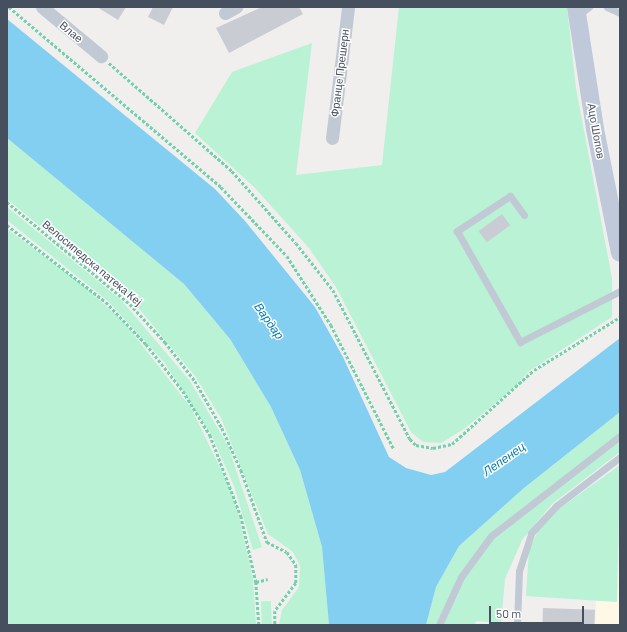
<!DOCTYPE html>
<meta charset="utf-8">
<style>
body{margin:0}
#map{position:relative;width:627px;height:632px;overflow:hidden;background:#f1eeee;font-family:Barlow,sans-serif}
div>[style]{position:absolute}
.commercial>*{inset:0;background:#fdf9e6}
.green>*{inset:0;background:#b9f2d5;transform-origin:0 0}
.water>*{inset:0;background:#83cff2}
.building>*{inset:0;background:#caccd4;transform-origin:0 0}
.path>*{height:2.5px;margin-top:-1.25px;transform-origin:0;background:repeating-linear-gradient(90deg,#6fd2ab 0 3px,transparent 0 5px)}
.lane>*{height:7px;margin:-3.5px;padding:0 3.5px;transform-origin:3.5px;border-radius:3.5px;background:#c1c9d4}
.street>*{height:13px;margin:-6.5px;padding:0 6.5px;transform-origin:6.5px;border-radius:6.5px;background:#c1c9d4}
.secondary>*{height:18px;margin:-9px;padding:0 9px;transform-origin:9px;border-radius:9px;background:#bfc9d9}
span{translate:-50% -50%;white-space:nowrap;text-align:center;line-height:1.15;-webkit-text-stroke:3px #fff;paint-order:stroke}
.street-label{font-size:11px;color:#454f5d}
.water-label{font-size:12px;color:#037bb2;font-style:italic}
.frame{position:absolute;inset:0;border:8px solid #454f5d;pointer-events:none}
.scale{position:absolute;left:489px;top:606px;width:95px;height:18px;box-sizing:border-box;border:2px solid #454f5d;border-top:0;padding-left:5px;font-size:12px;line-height:14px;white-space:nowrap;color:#454f5d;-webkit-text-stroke:3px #fff;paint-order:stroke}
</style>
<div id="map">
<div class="commercial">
<i style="clip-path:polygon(620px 520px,620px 625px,595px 625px,596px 601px,617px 601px)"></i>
</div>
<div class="green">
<i style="clip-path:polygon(399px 7px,567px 7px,576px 88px,612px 278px,612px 317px,529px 371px,510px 391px,464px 429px,441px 443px,423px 442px,411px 432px,336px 287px,309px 248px,255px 188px,195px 133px,232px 72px,312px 43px,296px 175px,382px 165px)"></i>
<i style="clip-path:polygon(7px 138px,184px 284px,230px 339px,271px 407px,300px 470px,322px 547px,329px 625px,279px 625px,282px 610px,299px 587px,300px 566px,293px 552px,268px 534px,221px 418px,195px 376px,137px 306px,7px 199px)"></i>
<i style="clip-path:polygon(7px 207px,122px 301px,190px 381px,228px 446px,262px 547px,253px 550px,234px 486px,212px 436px,164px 362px,107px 300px,7px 220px)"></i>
<i style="clip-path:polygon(7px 229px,80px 283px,124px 322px,191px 408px,230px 488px,239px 517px,253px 580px,256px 625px,7px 625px)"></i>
<i style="clip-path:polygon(620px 412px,620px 452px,552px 504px,522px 540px,505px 579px,501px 623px,476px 621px,475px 625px,426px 625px,436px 587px,459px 546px,524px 488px)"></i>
<i style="clip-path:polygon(620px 465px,617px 602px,526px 596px,529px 550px,539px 529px,559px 509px)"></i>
<i style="left:271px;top:601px;width:24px;height:10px;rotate:88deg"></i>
</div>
<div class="water">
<i style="clip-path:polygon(7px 19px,215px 189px,245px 221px,315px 307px,343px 357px,389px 457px,406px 468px,431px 475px,445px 472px,620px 338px,620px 412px,524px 488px,459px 546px,436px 587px,426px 625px,329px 625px,322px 547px,300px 470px,271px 407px,230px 339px,184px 284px,7px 138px)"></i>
</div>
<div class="building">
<i style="clip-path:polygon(97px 7px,126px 7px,118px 20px)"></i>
<i style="clip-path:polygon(153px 7px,173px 7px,164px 25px,148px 17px)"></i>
<i style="clip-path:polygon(262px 7px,299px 7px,303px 14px,229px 53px,216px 28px)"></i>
<i style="left:502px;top:214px;width:14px;height:29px;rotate:54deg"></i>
<i style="left:543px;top:608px;width:52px;height:17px;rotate:2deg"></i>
</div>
<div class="path">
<i style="left:9px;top:7px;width:278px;rotate:40.3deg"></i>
<i style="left:221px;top:187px;width:95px;rotate:46.3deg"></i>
<i style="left:287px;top:256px;width:82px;rotate:57.5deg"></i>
<i style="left:331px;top:325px;width:139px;rotate:63.1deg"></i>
<i style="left:109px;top:63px;width:164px;rotate:41.3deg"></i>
<i style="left:232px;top:171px;width:96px;rotate:48.4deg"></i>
<i style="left:296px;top:243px;width:60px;rotate:51.8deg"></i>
<i style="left:333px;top:290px;width:168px;rotate:62.7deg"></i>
<i style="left:410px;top:439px;width:8px;rotate:45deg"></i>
<i style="left:416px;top:445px;width:17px;rotate:10deg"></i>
<i style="left:433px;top:448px;width:19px;rotate:-12deg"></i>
<i style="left:452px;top:444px;width:110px;rotate:-42.1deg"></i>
<i style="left:534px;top:370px;width:101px;rotate:-31.6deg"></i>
<i style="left:7px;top:202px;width:160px;rotate:39.7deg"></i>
<i style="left:130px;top:304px;width:52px;rotate:47.4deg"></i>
<i style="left:165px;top:342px;width:49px;rotate:52.4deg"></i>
<i style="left:195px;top:381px;width:54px;rotate:60.1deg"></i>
<i style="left:222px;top:428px;width:46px;rotate:65.7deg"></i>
<i style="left:241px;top:470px;width:77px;rotate:70.1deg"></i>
<i style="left:267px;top:542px;width:22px;rotate:27deg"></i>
<i style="left:287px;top:552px;width:16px;rotate:55deg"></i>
<i style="left:296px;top:565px;width:18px;rotate:90deg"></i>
<i style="left:296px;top:583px;width:35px;rotate:127deg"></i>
<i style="left:275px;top:611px;width:14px;rotate:90deg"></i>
<i style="left:7px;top:225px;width:125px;rotate:37.9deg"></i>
<i style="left:106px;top:302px;width:58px;rotate:46.4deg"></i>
<i style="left:146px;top:344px;width:60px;rotate:51.8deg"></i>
<i style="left:183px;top:391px;width:52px;rotate:58.5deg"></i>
<i style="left:210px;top:435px;width:87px;rotate:69.1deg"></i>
<i style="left:241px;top:516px;width:68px;rotate:77.2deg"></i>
<i style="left:256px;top:582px;width:43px;rotate:86deg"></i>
<i style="left:256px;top:582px;width:12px;rotate:-14deg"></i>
</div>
<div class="lane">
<i style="left:607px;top:7px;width:14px;rotate:25deg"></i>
<i style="left:578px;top:15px;width:14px;rotate:-36deg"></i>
<i style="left:524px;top:215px;width:24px;rotate:-126deg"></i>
<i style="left:510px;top:196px;width:64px;rotate:146.6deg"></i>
<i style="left:457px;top:231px;width:128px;rotate:60.4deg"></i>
<i style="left:520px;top:342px;width:112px;rotate:-27deg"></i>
<i style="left:439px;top:625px;width:53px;rotate:-65.4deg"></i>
<i style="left:461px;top:577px;width:51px;rotate:-53.8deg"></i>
<i style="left:491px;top:536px;width:163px;rotate:-37.8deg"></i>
<i style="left:517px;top:625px;width:54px;rotate:-87.9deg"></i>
<i style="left:519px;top:571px;width:40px;rotate:-72deg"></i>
<i style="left:531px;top:533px;width:37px;rotate:-47deg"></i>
<i style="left:556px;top:506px;width:81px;rotate:-37.4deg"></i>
</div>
<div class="street">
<i style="left:42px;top:7px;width:77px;rotate:39.7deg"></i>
<i style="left:225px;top:13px;width:13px;rotate:-29deg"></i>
<i style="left:332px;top:138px;width:132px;rotate:-83deg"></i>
</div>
<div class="secondary">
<i style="left:576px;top:7px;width:123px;rotate:81.1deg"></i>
<i style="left:595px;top:129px;width:126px;rotate:78.6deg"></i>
</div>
<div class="street-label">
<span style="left:71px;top:32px;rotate:40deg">Влае</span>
<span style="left:340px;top:73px;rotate:-83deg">Францe Прешерн</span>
<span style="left:596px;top:131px;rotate:80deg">Ацо Шопов</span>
<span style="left:92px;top:263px;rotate:40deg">Велосипедска патека Кеј</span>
</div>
<div class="water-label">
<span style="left:269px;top:321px;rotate:55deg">Вардар</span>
<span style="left:504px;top:459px;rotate:-35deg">Лепенец</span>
</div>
<div class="frame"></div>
<div class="scale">50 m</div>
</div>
